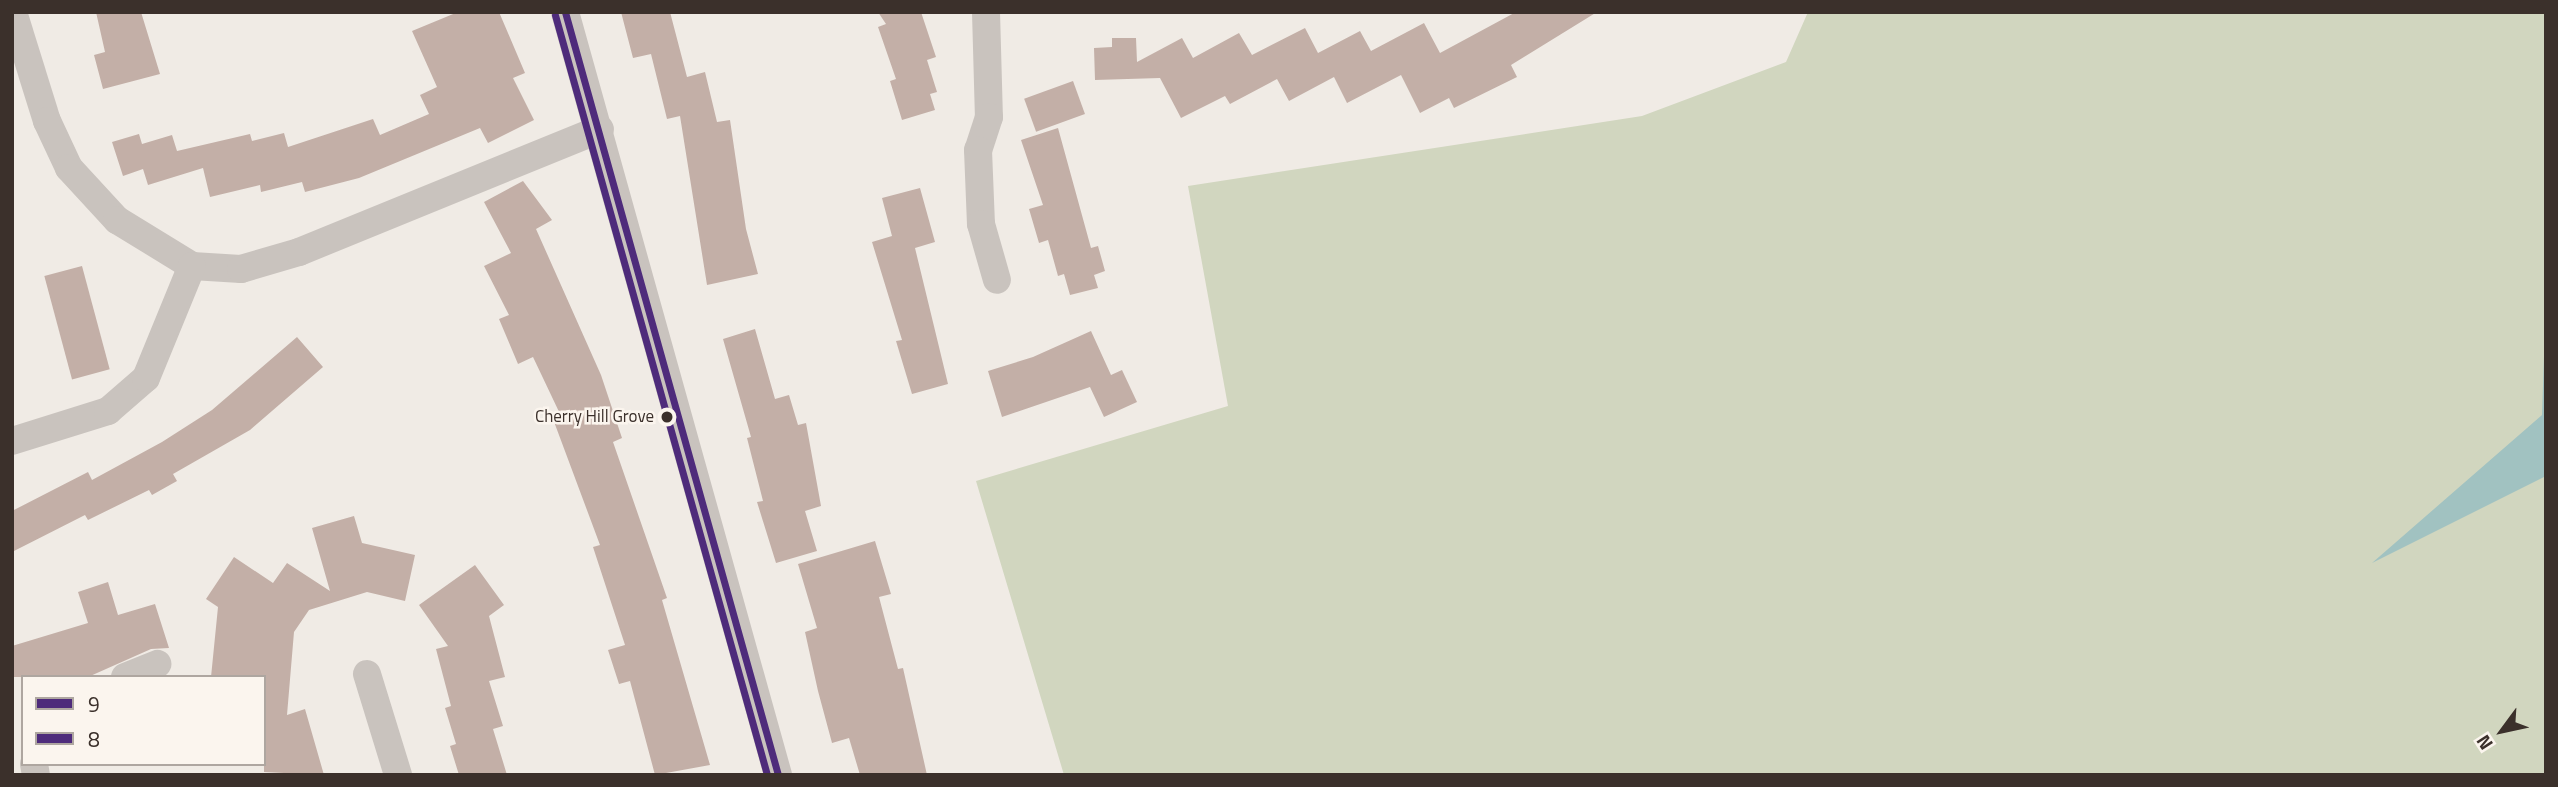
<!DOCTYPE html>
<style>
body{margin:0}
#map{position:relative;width:2558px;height:787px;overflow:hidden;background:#f0ebe5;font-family:"Titillium Web",sans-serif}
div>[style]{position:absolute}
.green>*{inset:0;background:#d1d6bf}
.water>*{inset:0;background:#a1c2c1}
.building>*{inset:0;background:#c3afa7;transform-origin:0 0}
.street>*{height:28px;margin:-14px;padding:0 14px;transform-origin:14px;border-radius:14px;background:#c9c3be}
.bus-1>*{height:7px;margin:-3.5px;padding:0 3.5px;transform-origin:3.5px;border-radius:3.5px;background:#4e2b7b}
.bus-2>*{height:7px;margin:-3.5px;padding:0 3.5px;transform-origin:3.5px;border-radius:3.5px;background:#4e2b7b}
.dots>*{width:19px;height:19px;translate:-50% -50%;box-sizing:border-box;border:4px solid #fbf5ee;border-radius:50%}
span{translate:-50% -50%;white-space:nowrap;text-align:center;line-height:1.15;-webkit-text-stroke:5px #fbf5ee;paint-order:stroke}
.bus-label{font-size:17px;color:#3b302b}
.right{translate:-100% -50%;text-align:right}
.frame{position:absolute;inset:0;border:14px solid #3b302b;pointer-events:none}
.legend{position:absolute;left:21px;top:675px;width:245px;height:91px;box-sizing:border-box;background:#fbf5ee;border:2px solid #aea6a0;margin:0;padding:9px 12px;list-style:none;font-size:21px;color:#3b302b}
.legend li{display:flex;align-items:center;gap:14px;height:35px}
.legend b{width:35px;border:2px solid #aea6a0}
.north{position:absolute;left:2467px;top:696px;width:70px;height:70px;-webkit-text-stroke:5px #fbf5ee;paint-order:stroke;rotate:237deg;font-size:19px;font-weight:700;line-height:28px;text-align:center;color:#3b302b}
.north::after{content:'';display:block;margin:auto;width:24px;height:32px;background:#3b302b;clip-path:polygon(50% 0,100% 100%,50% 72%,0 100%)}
</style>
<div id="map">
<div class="green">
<i style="clip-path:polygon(1808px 12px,2546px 12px,2546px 775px,1064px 775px,976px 481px,1228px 406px,1188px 186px,1642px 116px,1786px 62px)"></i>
</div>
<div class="water">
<i style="clip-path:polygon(2546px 297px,2546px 476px,2372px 563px,2542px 415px)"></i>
</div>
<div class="building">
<i style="clip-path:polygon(96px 12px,141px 12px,160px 74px,103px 89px,94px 55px,105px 52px)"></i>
<i style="clip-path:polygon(458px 12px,499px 12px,525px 73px,513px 78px,534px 120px,488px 143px,480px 128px,359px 178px,305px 192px,302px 182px,261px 192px,260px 185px,210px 197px,203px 168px,148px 185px,143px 169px,123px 176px,112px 142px,139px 134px,142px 144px,172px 135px,177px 151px,250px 134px,252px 141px,284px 133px,288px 147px,373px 119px,380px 135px,429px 114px,420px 95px,437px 87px,412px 31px)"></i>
<i style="clip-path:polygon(621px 12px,670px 12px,687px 77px,705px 72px,717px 122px,730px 120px,746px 229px,758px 274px,707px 285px,680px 116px,667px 119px,651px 54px,633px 58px)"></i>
<i style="clip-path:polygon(878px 12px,921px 12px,936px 57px,927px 60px,937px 92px,930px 94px,935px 110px,902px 120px,890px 81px,896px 79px,878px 27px,886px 24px)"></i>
<i style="clip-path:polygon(1516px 12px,1597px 12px,1511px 65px,1517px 77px,1454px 108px,1449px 98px,1420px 113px,1401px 75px,1347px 103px,1334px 77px,1289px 101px,1277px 79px,1230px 104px,1225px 96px,1181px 118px,1160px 78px,1095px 80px,1094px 48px,1112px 47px,1112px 38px,1136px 38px,1137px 62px,1182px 38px,1193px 58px,1239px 33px,1252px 55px,1305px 28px,1318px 53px,1360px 31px,1371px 51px,1424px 23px,1440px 53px)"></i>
<i style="left:1073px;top:81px;width:35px;height:52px;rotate:70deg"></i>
<i style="clip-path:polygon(1058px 128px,1091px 248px,1098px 246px,1105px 271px,1094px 275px,1098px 288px,1070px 295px,1064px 274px,1058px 276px,1048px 240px,1039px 243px,1029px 209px,1043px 205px,1021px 140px)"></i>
<i style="clip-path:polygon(523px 181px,552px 220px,536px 229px,601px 375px,622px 438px,613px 442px,667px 598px,662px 600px,710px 765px,655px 775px,630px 681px,619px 684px,608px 650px,625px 645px,593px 547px,600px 545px,553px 419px,561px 416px,533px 357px,518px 364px,499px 319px,509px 315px,484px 266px,511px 253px,484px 202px)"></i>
<i style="clip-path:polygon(920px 188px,935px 242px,915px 248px,948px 384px,912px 394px,896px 341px,902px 340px,872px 242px,892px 236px,882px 198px)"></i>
<i style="left:82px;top:266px;width:107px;height:39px;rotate:75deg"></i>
<i style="clip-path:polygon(755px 329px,775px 399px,789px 395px,798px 425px,806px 423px,821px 506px,805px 511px,817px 551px,776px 563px,757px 502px,763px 501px,747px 438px,751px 437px,723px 339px)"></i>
<i style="clip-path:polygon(1091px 331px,1111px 375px,1122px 370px,1137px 402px,1104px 417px,1090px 387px,1002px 417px,988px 371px,1033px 357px)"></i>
<i style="clip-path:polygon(297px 337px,323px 367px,250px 430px,173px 474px,177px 481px,152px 495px,149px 490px,88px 520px,85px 515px,12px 552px,12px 511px,88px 472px,92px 480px,162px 442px,212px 410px)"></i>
<i style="clip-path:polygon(354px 516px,362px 543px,415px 555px,405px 601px,367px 592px,309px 610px,294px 632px,287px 715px,305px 709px,324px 775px,264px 772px,264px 677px,211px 677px,218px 607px,206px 599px,234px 557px,273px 583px,287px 563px,330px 591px,312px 528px)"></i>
<i style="clip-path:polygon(875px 541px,891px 594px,879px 597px,898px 669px,903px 668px,927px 775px,860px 775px,849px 738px,832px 743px,818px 691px,805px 632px,817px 628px,798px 564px)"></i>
<i style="clip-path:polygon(475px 565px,504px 605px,489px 616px,505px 677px,489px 681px,503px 726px,493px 729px,507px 775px,459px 775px,450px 746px,456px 744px,445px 708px,451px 706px,436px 649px,448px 646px,419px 605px)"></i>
<i style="clip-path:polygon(108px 582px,118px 615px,155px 604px,169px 648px,151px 649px,88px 677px,12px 677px,12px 646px,88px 623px,78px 592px)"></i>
</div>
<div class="street">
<i style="left:13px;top:12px;width:114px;rotate:72.7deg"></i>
<i style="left:47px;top:121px;width:52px;rotate:64.9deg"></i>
<i style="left:69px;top:168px;width:71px;rotate:47.3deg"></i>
<i style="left:117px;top:220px;width:88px;rotate:31.5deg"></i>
<i style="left:192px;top:266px;width:49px;rotate:3.5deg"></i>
<i style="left:241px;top:269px;width:60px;rotate:-16.3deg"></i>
<i style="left:299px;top:252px;width:325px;rotate:-22.2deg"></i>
<i style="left:565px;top:12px;width:792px;rotate:74.4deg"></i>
<i style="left:986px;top:12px;width:105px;rotate:88.4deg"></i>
<i style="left:989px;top:117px;width:35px;rotate:108deg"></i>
<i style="left:978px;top:150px;width:74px;rotate:87.7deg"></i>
<i style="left:981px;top:224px;width:58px;rotate:74.1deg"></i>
<i style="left:12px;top:441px;width:101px;rotate:-17.4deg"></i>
<i style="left:108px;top:411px;width:50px;rotate:-41deg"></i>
<i style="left:146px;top:378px;width:121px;rotate:-67.7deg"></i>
<i style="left:367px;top:674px;width:106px;rotate:72.9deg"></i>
<i style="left:125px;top:677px;width:35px;rotate:-22deg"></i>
<i style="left:34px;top:764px;width:11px;rotate:80deg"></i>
</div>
<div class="bus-1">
<i style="left:565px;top:12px;width:792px;rotate:74.4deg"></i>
</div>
<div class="bus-2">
<i style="left:555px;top:15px;width:789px;rotate:74.41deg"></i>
</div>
<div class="dots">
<i style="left:667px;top:417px;background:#3b302b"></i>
</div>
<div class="bus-label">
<span class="right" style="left:654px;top:417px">Cherry Hill Grove</span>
</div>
<div class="frame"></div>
<ul class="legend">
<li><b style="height:9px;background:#4e2b7b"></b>9</li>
<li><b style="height:9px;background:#4e2b7b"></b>8</li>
</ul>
<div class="north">N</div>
</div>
